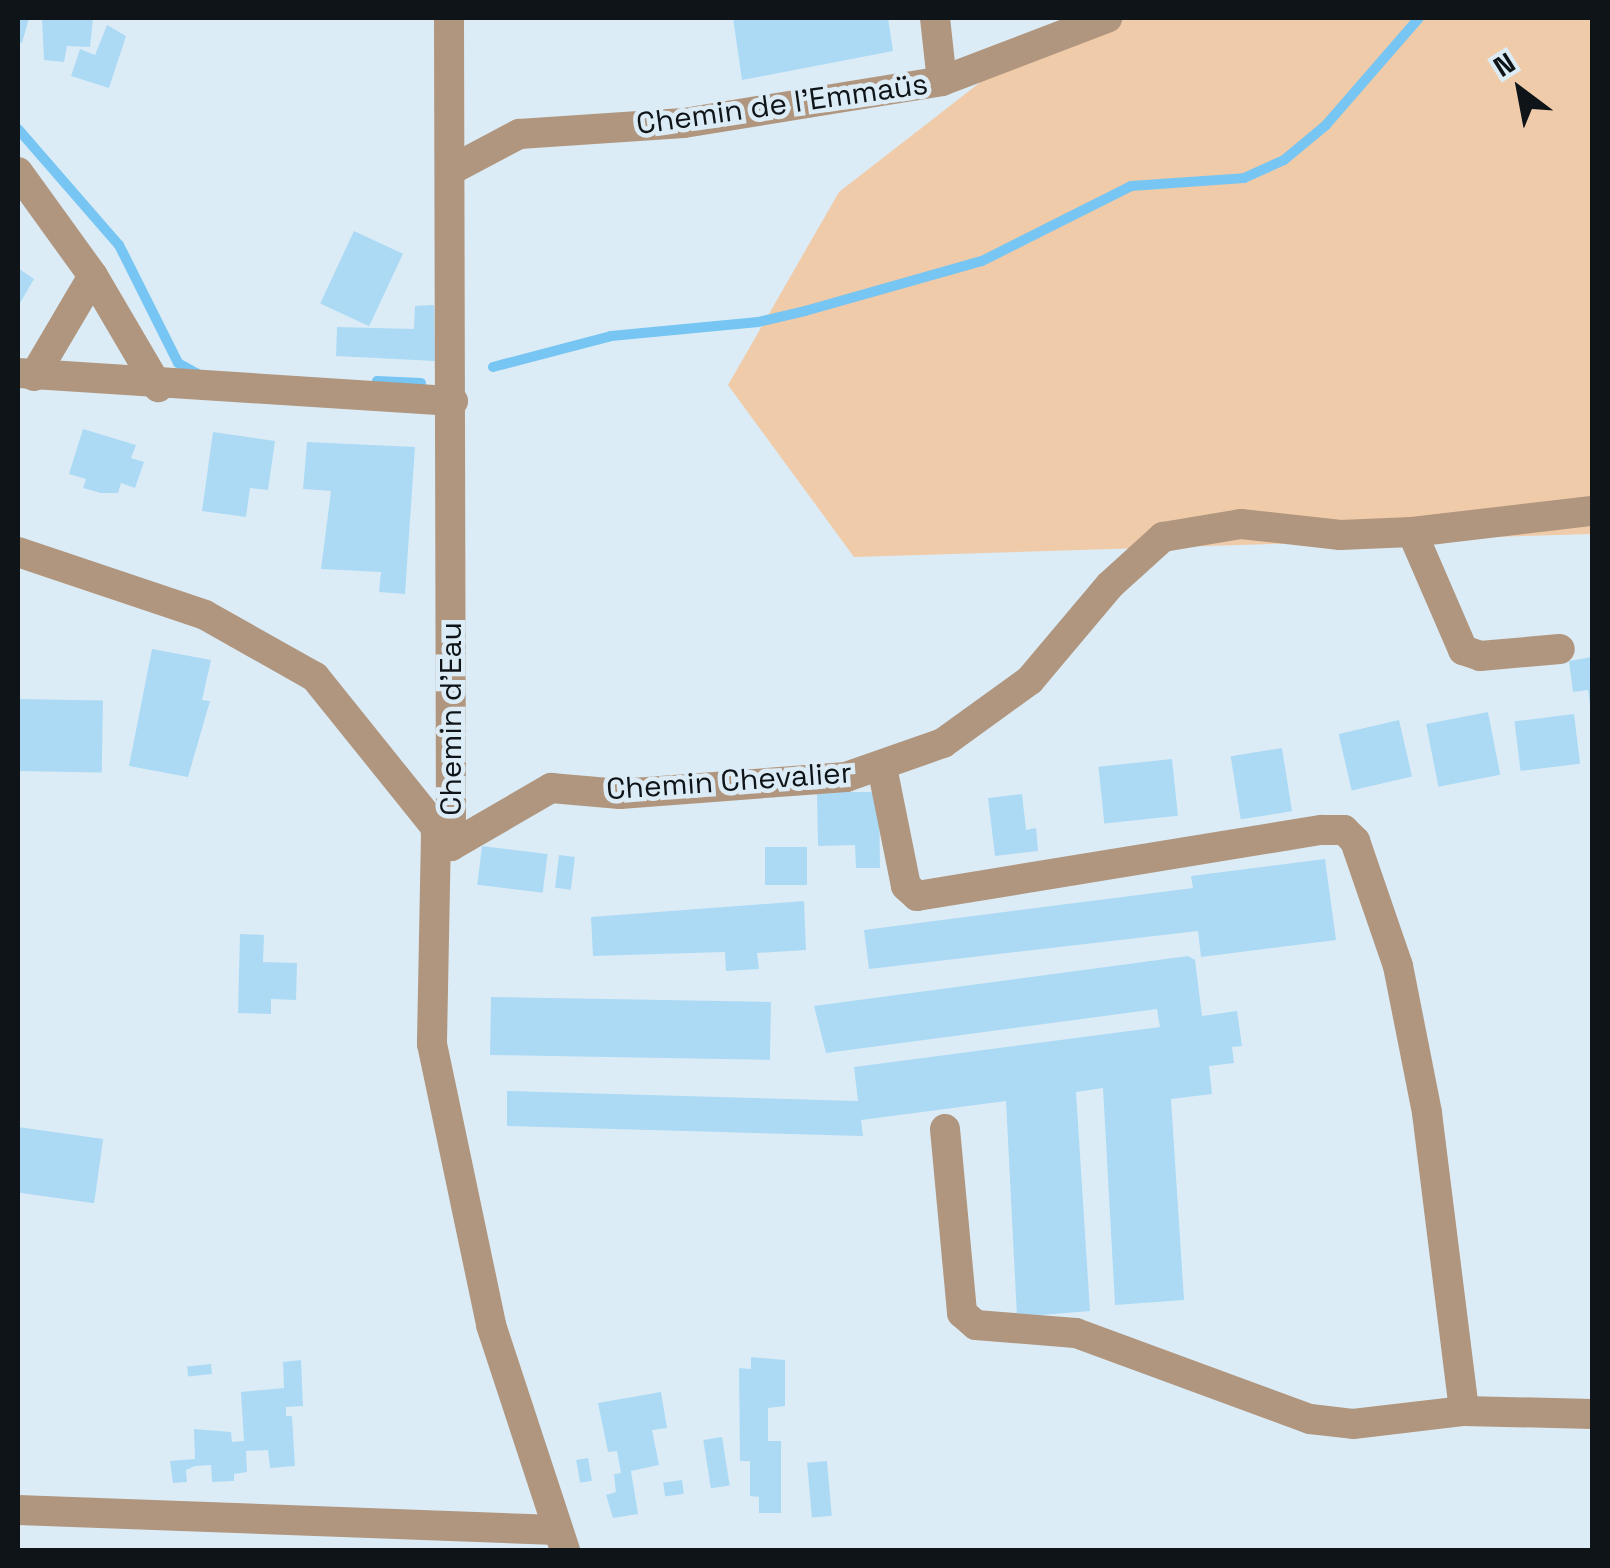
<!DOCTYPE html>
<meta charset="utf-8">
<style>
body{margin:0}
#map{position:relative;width:1610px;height:1568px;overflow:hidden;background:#dcecf6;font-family:"Space Grotesk",sans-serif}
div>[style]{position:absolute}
.green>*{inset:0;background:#f0cba9}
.stream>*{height:10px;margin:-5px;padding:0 5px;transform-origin:5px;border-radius:5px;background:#76c5f2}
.building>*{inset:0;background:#acdaf5;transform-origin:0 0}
.minor>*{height:30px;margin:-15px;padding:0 15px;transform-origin:15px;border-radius:15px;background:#b0967e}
span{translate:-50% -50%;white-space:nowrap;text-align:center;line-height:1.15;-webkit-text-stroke:9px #dcecf6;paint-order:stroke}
.street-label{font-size:30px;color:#0e1417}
.frame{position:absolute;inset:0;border:20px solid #0e1417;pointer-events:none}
.north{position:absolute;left:1470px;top:40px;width:100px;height:100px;-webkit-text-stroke:8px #dcecf6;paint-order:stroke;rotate:328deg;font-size:28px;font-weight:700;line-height:40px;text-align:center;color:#0e1417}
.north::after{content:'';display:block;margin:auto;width:35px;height:45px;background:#0e1417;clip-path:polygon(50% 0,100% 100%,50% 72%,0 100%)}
</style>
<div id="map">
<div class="green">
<i style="clip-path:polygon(1063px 18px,1592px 18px,1592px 534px,854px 557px,728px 385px,839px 192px)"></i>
</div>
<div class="stream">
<i style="left:18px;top:129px;width:154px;rotate:49deg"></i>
<i style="left:119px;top:245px;width:132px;rotate:63.4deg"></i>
<i style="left:178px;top:363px;width:25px;rotate:29deg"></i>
<i style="left:493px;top:367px;width:122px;rotate:-14.7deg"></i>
<i style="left:611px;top:336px;width:148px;rotate:-5.4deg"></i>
<i style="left:758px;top:322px;width:48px;rotate:-13.2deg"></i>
<i style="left:805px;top:311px;width:184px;rotate:-15.8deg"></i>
<i style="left:982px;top:261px;width:167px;rotate:-26.7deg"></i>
<i style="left:1131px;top:186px;width:113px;rotate:-4deg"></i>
<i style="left:1244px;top:178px;width:44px;rotate:-24.2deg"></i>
<i style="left:1284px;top:160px;width:55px;rotate:-39.8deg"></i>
<i style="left:1326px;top:125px;width:142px;rotate:-49deg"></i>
<i style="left:377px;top:381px;width:44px;rotate:2.6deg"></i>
</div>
<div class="building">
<i style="clip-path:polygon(18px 18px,29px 18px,22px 43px,18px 42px)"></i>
<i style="clip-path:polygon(42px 18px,93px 18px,90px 47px,67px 46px,64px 62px,44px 60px)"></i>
<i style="clip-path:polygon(733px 18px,888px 18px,893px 51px,742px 80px)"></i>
<i style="clip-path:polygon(107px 25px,126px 36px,109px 88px,71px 76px,80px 49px,95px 55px)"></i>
<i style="left:354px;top:231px;width:54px;height:80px;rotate:25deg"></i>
<i style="clip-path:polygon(18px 268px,34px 279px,20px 303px,18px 301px)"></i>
<i style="clip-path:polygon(434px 305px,435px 361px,336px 356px,337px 327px,414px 329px,415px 306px)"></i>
<i style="clip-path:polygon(83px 429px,136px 445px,131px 458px,144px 462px,135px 488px,121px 483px,118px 493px,101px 493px,83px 488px,86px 479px,69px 474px)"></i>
<i style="clip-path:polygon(213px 432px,275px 441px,268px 490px,250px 488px,246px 517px,202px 511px)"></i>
<i style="clip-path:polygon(307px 442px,415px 447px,405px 594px,379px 592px,381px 572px,321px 569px,331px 491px,303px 489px)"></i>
<i style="clip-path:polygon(152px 649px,211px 660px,202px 700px,210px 701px,188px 777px,129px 766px)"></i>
<i style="clip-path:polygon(1592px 657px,1592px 705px,1590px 705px,1588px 690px,1573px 692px,1569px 661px)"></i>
<i style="left:18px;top:699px;width:85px;height:72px;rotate:1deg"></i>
<i style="left:1488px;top:712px;width:64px;height:63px;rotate:79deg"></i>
<i style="left:1574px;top:714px;width:50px;height:60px;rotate:83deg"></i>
<i style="left:1399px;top:720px;width:58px;height:62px;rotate:77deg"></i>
<i style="left:1282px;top:748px;width:64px;height:52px;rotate:81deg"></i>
<i style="left:1172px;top:759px;width:57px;height:74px;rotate:84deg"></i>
<i style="clip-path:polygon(839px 792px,879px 792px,880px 868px,856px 868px,855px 845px,818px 846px,817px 794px)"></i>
<i style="clip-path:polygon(1022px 794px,1026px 830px,1036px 828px,1038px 851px,995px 856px,988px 798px)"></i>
<i style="left:482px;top:846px;width:66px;height:39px;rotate:7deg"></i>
<i style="left:807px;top:847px;width:38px;height:42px;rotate:90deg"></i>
<i style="left:559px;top:855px;width:16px;height:33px;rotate:7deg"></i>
<i style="clip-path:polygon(1325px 859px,1336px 940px,1201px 957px,1198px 931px,869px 969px,864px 930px,1193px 888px,1191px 876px)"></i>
<i style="clip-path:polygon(804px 901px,806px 950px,757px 953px,759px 969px,726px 971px,725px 952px,593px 956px,591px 917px)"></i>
<i style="clip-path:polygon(240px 934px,264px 935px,263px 962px,297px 963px,296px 1000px,271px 999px,271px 1014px,238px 1013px)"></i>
<i style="clip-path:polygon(1188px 956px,1195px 960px,1202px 1016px,1237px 1011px,1242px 1046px,1232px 1047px,1234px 1063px,1209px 1066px,1212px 1094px,1171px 1099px,1184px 1300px,1115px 1305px,1103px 1088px,1076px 1092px,1090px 1311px,1017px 1317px,1006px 1101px,861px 1120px,863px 1136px,507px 1126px,507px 1091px,858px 1101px,854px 1067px,1160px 1027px,1157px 1009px,826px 1053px,814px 1006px)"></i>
<i style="left:491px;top:997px;width:280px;height:58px;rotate:1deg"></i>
<i style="left:18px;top:1127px;width:86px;height:65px;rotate:8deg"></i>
<i style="clip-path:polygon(751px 1357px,785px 1360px,785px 1406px,768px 1408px,768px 1441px,781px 1441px,781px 1513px,759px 1513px,759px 1497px,750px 1496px,750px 1461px,740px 1461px,739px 1368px,751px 1369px)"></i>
<i style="clip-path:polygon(301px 1360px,303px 1406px,286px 1407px,286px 1416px,292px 1416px,295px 1466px,270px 1468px,268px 1450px,246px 1451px,247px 1472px,234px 1474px,234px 1481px,212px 1482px,211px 1465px,195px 1466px,186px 1470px,187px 1482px,173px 1483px,170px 1461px,195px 1459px,194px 1429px,231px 1432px,232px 1442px,244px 1441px,241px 1392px,284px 1388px,283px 1362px)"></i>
<i style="left:211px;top:1364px;width:10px;height:24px;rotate:84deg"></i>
<i style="clip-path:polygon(661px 1392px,667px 1428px,652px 1430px,659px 1465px,631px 1471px,638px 1514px,613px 1518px,606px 1495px,616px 1492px,614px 1474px,621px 1473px,617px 1451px,608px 1452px,598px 1403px)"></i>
<i style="left:722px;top:1437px;width:49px;height:19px;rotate:81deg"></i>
<i style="left:588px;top:1458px;width:23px;height:12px;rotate:80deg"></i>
<i style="left:827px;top:1461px;width:55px;height:20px;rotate:85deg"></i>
<i style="left:682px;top:1480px;width:14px;height:19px;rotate:82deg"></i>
</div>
<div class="minor">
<i style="left:449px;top:18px;width:828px;rotate:89.86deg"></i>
<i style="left:935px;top:18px;width:63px;rotate:83.7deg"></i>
<i style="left:453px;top:169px;width:75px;rotate:-27.9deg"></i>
<i style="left:519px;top:134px;width:165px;rotate:-3.8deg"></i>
<i style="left:684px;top:123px;width:261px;rotate:-9.2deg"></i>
<i style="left:942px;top:81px;width:177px;rotate:-20.9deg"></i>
<i style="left:18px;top:172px;width:128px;rotate:54.2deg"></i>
<i style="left:93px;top:276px;width:129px;rotate:59.6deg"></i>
<i style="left:18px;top:373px;width:436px;rotate:3.7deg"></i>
<i style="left:34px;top:376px;width:116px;rotate:-59.5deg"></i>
<i style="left:1412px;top:532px;width:129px;rotate:66.6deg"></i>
<i style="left:1463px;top:650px;width:18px;rotate:19deg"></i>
<i style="left:1480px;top:656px;width:80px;rotate:-5deg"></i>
<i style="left:18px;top:552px;width:197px;rotate:18.6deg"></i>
<i style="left:205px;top:615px;width:126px;rotate:29.4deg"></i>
<i style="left:315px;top:677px;width:217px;rotate:51.2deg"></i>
<i style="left:882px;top:767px;width:121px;rotate:78.6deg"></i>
<i style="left:906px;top:886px;width:15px;rotate:42deg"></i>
<i style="left:917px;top:896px;width:410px;rotate:-9.3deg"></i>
<i style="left:1322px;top:830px;width:22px"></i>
<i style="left:1344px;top:830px;width:16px;rotate:45deg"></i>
<i style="left:1355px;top:841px;width:132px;rotate:71deg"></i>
<i style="left:1398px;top:966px;width:150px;rotate:78.8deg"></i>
<i style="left:1427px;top:1113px;width:300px;rotate:82.9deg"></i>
<i style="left:444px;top:840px;width:11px;rotate:-139deg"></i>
<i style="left:436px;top:833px;width:211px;rotate:91.1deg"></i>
<i style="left:432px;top:1044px;width:287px;rotate:78.1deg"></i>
<i style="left:491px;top:1325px;width:237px;rotate:71.8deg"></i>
<i style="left:451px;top:846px;width:116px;rotate:-30.1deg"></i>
<i style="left:551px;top:788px;width:69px;rotate:5deg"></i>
<i style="left:620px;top:794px;width:227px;rotate:-4.3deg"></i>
<i style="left:846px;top:777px;width:103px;rotate:-19.3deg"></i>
<i style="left:943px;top:743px;width:107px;rotate:-35.9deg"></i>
<i style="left:1030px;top:680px;width:124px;rotate:-49.9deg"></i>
<i style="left:1110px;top:585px;width:72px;rotate:-42.2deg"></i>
<i style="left:1163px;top:537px;width:79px;rotate:-9.5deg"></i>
<i style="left:1241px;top:524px;width:100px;rotate:6.3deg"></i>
<i style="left:1340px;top:535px;width:72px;rotate:-2.4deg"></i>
<i style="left:1412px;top:532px;width:181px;rotate:-6.7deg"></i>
<i style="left:945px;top:1129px;width:185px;rotate:84.7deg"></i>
<i style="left:962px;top:1313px;width:18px;rotate:41deg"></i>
<i style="left:976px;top:1325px;width:100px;rotate:4.6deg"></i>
<i style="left:1076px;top:1333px;width:249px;rotate:20.2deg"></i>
<i style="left:1310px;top:1419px;width:43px;rotate:6.6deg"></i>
<i style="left:1353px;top:1424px;width:112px;rotate:-6.7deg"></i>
<i style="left:1464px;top:1411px;width:128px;rotate:1.3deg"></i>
<i style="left:18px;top:1510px;width:539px;rotate:2.13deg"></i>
</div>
<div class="street-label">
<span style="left:782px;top:104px;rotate:-8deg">Chemin de l'Emmaüs</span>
<span style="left:451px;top:719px;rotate:-90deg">Chemin d'Eau</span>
<span style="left:729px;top:781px;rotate:-4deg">Chemin Chevalier</span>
</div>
<div class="frame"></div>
<div class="north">N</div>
</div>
